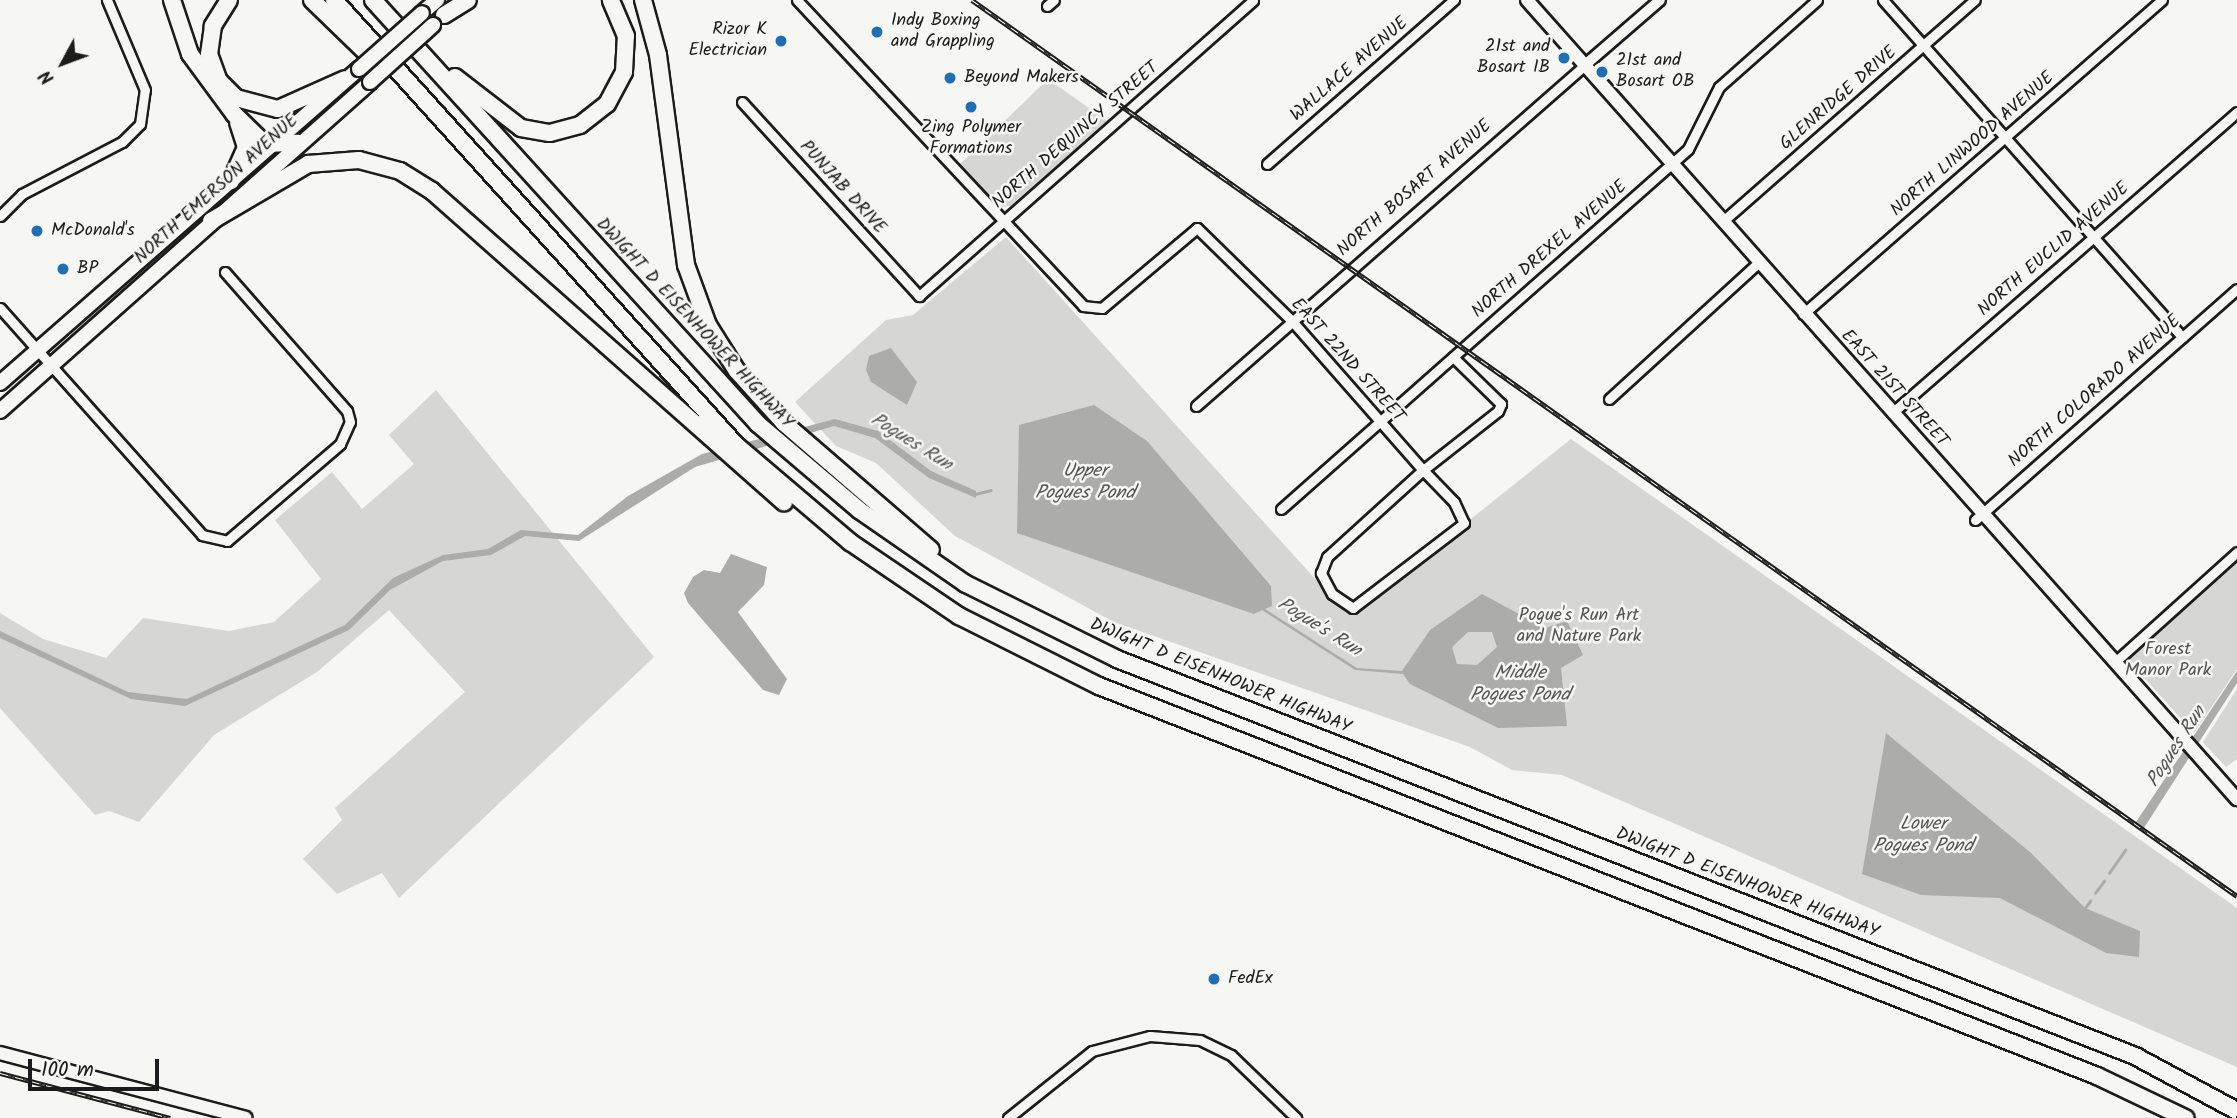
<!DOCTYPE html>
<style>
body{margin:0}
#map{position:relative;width:2237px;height:1118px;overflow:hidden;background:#f6f6f2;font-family:Kalam,sans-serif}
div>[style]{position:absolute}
.green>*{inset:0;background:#d6d6d2}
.water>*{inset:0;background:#acaca9}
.stream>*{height:2.5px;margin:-1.25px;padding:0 1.25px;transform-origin:1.25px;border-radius:1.25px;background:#acaca9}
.roads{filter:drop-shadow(2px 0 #1c1c1c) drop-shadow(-2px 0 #1c1c1c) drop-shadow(0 2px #1c1c1c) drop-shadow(0 -2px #1c1c1c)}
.minor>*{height:9px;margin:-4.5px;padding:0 4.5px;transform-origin:4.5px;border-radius:4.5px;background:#f6f6f2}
.tertiary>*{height:10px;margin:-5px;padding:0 5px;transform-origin:5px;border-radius:5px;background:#f6f6f2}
.secondary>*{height:12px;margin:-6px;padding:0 6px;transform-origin:6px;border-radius:6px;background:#f6f6f2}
.primary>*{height:14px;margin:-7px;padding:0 7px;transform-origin:7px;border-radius:7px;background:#f6f6f2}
.motorway>*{height:16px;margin:-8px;padding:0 8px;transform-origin:8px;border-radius:8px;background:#f6f6f2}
.rail>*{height:5px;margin-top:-2.5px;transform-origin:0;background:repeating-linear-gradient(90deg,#f6f6f2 0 8px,#1c1c1c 0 16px);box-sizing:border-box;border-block:2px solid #1c1c1c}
.bridges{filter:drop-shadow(2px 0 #1c1c1c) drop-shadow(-2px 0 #1c1c1c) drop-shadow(0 2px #1c1c1c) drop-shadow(0 -2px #1c1c1c)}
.primary-bridge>*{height:14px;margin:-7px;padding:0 7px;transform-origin:7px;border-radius:7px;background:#f6f6f2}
.dots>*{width:19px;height:19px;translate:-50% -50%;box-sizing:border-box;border:4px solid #f6f6f2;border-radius:50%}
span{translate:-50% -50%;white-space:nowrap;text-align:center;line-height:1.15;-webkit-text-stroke:5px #f6f6f2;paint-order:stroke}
.poi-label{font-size:18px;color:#1c1c1c}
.left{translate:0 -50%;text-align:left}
.right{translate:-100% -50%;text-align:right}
.street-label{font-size:18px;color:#1c1c1c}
.park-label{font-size:18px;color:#545453}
.water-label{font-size:19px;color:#565654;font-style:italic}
.north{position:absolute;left:28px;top:28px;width:70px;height:70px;-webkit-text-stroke:5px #f6f6f2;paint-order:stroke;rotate:229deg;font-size:19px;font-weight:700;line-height:28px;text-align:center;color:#1c1c1c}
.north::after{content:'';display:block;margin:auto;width:24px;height:32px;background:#1c1c1c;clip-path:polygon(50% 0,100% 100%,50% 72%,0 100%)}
.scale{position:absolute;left:28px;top:1059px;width:131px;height:32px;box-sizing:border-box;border:4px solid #1c1c1c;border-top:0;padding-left:9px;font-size:21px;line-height:24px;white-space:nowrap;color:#1c1c1c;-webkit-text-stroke:5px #f6f6f2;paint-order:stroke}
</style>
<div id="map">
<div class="green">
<i style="clip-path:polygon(1048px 79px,1107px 121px,1010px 206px,993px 207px,958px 166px)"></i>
<i style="clip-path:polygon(1006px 237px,1326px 591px,1353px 613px,1571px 439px,2237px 908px,2237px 1067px,1562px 775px,1512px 770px,1470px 747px,1114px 622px,955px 536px,876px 463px,836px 446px,795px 402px,886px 320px,913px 315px)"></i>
<i style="clip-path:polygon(436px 390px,654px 657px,399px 898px,382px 873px,337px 894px,303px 859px,342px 820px,335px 808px,465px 692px,389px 610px,317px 672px,214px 735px,139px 822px,109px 811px,95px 815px,0 708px,0 613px,43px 639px,106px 658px,143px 618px,229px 631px,274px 622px,321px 579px,275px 520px,332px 472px,362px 509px,414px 464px,389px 435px)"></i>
<i style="clip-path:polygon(2237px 560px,2237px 669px,2194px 733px,2127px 659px)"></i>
<i style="clip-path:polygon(2237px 689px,2237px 759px,2226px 767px,2203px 742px)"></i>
</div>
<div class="water">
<i style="clip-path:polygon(891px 348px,917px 382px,907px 405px,871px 382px,866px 370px,869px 356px)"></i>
<i style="clip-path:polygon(evenodd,1094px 405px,1147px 441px,1271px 586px,1272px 606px,1265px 609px,1357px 668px,1402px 671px,1430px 630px,1482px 594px,1545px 628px,1567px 621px,1583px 655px,1561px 668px,1567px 726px,1498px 728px,1410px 684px,1403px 674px,1355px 670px,1262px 610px,1254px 614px,1017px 533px,1019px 425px,1094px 405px,1468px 632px,1492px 632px,1497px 647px,1477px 665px,1457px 664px,1452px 647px,1468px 632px)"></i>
<i style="clip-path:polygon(835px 419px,878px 431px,931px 471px,976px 491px,976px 498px,929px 478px,875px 438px,834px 426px,695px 467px,579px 541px,525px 536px,491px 555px,443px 561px,390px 590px,349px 630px,185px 706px,131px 699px,0 638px,0 631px,128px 692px,187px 699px,345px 625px,393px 578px,443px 555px,488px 549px,521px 530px,578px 535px,628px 496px,702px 454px)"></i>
<i style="clip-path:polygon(731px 554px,767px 567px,764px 585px,738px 612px,787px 679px,779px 695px,763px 690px,688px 603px,684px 593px,693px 577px,704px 570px,720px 573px)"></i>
<i style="clip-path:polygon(2237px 671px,2237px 683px,2142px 831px,2134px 825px)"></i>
<i style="clip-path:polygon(1886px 733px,2031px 853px,2085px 908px,2140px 931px,2139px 957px,2106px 953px,2000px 898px,1921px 895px,1862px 874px)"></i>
</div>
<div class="stream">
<i style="left:975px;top:494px;width:16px;rotate:-14deg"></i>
<i style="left:2109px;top:873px;width:28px;rotate:-55deg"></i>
<i style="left:2095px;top:893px;width:15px;rotate:-53deg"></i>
<i style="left:2085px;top:908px;width:9px;rotate:-54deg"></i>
</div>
<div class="roads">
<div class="minor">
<i style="left:797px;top:0;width:419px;rotate:46.9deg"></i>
<i style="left:1083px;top:306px;width:19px;rotate:6deg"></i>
<i style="left:1102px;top:308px;width:124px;rotate:-40.1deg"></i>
<i style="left:1197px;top:228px;width:133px;rotate:44.4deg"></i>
<i style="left:1292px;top:321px;width:198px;rotate:48.7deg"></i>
<i style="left:1423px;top:470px;width:45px;rotate:45.9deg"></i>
<i style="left:1454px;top:502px;width:23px;rotate:65deg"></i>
<i style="left:1464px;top:523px;width:140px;rotate:142.6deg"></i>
<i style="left:1353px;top:608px;width:25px;rotate:-146deg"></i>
<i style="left:1332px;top:594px;width:24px;rotate:-118deg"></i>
<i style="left:1321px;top:573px;width:17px;rotate:-69deg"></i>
<i style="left:1327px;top:557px;width:130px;rotate:-42.2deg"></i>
<i style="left:1423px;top:470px;width:95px;rotate:-38.2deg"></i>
<i style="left:1498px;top:411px;width:8px;rotate:-67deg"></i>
<i style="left:1501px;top:404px;width:67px;rotate:-135.6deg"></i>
<i style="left:1883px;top:0;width:451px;rotate:48.4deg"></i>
<i style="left:1047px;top:6px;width:9px;rotate:-41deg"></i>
<i style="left:742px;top:102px;width:263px;rotate:47.6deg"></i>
<i style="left:919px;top:296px;width:446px;rotate:-41.5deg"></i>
<i style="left:1267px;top:164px;width:249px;rotate:-41.3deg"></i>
<i style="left:0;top:216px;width:31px;rotate:-45deg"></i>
<i style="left:22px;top:194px;width:113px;rotate:-27.5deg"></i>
<i style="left:122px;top:142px;width:25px;rotate:-45deg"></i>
<i style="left:140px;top:124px;width:34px;rotate:-82deg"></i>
<i style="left:145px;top:90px;width:98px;rotate:-112.9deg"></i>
<i style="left:1723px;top:221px;width:335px;rotate:-41.3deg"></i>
<i style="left:0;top:308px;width:304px;rotate:48.3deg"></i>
<i style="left:202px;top:535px;width:26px;rotate:13deg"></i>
<i style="left:227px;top:541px;width:149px;rotate:-40.6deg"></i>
<i style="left:340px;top:444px;width:24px;rotate:-66deg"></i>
<i style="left:350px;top:422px;width:11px;rotate:-105deg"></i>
<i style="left:347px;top:411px;width:185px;rotate:-131.3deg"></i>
<i style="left:1803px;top:314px;width:477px;rotate:-41.2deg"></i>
<i style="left:1609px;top:399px;width:203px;rotate:-42.4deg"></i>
<i style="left:1196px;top:406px;width:517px;rotate:-41.24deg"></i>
<i style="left:1892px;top:413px;width:458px;rotate:-41.1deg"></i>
<i style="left:1281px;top:509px;width:543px;rotate:-41.49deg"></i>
<i style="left:1688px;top:149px;width:69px;rotate:-63.4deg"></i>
<i style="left:1719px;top:87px;width:131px;rotate:-41.6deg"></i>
<i style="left:1975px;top:520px;width:349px;rotate:-41.4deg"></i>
<i style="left:2115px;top:662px;width:164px;rotate:-42deg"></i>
<i style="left:1008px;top:1118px;width:107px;rotate:-38.6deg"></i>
<i style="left:1092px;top:1051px;width:60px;rotate:-14.5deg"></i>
<i style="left:1150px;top:1036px;width:50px;rotate:4.6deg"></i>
<i style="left:1200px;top:1040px;width:34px;rotate:26deg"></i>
<i style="left:1231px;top:1055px;width:91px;rotate:44.1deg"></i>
</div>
<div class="tertiary">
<i style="left:1585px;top:65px;width:99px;rotate:-40.9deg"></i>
</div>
<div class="secondary">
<i style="left:1527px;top:0;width:1069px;rotate:48.38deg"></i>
<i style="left:0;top:1053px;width:254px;rotate:14.8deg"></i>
</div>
<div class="primary">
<i style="left:422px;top:13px;width:20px;rotate:-41deg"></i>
<i style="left:0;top:383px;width:477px;rotate:-41.2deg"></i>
<i style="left:0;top:411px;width:495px;rotate:-41.6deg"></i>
</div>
<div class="motorway">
<i style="left:172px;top:0;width:57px;rotate:71.6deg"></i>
<i style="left:190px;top:54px;width:74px;rotate:53.7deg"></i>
<i style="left:234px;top:114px;width:43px;rotate:44.1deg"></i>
<i style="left:265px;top:144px;width:33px;rotate:-2deg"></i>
<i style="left:229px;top:0;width:31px;rotate:122deg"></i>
<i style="left:213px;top:26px;width:28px;rotate:98deg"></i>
<i style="left:209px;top:54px;width:29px;rotate:70deg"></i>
<i style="left:219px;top:81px;width:24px;rotate:45deg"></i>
<i style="left:236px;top:98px;width:43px;rotate:14.7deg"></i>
<i style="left:278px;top:109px;width:73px;rotate:-24.1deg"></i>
<i style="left:312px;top:0;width:92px;rotate:44.1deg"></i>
<i style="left:334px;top:0;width:600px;rotate:47.91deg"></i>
<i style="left:736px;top:445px;width:150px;rotate:40.4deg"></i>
<i style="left:850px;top:542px;width:132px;rotate:34.2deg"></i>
<i style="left:959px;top:616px;width:157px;rotate:26.6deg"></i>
<i style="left:1099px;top:686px;width:1071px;rotate:21.34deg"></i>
<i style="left:2097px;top:1076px;width:98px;rotate:25.5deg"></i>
<i style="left:373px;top:0;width:573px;rotate:47.76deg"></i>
<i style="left:758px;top:424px;width:133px;rotate:40.4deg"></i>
<i style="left:859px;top:510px;width:130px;rotate:34.7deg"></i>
<i style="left:966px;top:584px;width:169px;rotate:26.4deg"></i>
<i style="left:1117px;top:659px;width:1093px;rotate:21.3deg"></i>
<i style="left:2135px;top:1056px;width:116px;rotate:28.3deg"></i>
<i style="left:643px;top:0;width:57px;rotate:74.7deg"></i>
<i style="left:658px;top:55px;width:212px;rotate:82.4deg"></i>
<i style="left:686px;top:265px;width:64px;rotate:69.9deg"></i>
<i style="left:708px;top:325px;width:54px;rotate:57.8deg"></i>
<i style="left:737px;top:371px;width:70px;rotate:47.9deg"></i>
<i style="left:784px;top:423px;width:194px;rotate:40.8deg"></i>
<i style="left:444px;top:15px;width:28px;rotate:-32deg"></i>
<i style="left:455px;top:77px;width:83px;rotate:37.7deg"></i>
<i style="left:521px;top:128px;width:29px;rotate:10deg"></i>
<i style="left:550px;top:133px;width:31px;rotate:-15deg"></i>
<i style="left:580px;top:125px;width:34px;rotate:-38deg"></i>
<i style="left:607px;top:104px;width:36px;rotate:-62deg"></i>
<i style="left:624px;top:72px;width:36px;rotate:-87deg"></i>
<i style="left:626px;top:36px;width:39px;rotate:-113deg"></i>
<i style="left:231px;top:181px;width:37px;rotate:-66deg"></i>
<i style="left:246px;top:147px;width:25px;rotate:-108deg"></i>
<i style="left:211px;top:221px;width:113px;rotate:-30.4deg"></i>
<i style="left:308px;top:164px;width:51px;rotate:-4.5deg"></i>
<i style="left:359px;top:160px;width:42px;rotate:15deg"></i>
<i style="left:400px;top:171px;width:38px;rotate:32deg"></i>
<i style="left:432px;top:191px;width:470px;rotate:41.5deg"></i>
</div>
</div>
<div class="rail">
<i style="left:972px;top:0;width:1550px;rotate:35.31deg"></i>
<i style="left:0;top:1073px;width:176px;rotate:14.8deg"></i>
<i style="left:2236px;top:1118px;width:1px"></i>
</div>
<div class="bridges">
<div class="primary-bridge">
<i style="left:359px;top:69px;width:84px;rotate:-41.6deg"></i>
<i style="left:370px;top:82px;width:85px;rotate:-42.1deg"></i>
</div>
</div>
<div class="dots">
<i style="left:877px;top:32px;background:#1f6fb2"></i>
<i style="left:781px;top:41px;background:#1f6fb2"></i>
<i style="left:1564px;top:58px;background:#1f6fb2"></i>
<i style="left:1602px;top:72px;background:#1f6fb2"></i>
<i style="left:950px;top:78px;background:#1f6fb2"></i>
<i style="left:971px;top:107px;background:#1f6fb2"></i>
<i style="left:37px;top:231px;background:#1f6fb2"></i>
<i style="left:63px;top:269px;background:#1f6fb2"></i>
<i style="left:1214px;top:979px;background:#1f6fb2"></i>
</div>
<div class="poi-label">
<span class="left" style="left:891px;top:32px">Indy Boxing<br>and Grappling</span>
<span class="right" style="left:767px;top:41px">Rizor K<br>Electrician</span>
<span class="right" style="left:1550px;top:58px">21st and<br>Bosart IB</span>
<span class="left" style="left:1616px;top:72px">21st and<br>Bosart OB</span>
<span class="left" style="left:964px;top:78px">Beyond Makers</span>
<span style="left:971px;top:139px">Zing Polymer<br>Formations</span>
<span class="left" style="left:51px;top:231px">McDonald's</span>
<span class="left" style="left:77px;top:269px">BP</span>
<span class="left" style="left:1228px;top:979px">FedEx</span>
</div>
<div class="street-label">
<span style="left:1350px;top:70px;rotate:-41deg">WALLACE AVENUE</span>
<span style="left:1839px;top:99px;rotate:-41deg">GLENRIDGE DRIVE</span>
<span style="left:1076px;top:136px;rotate:-41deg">NORTH DEQUINCY STREET</span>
<span style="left:1973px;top:145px;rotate:-41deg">NORTH LINWOOD AVENUE</span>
<span style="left:842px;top:188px;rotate:48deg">PUNJAB DRIVE</span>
<span style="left:1415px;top:189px;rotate:-41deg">NORTH BOSART AVENUE</span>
<span style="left:217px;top:190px;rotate:-42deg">NORTH EMERSON AVENUE</span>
<span style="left:1550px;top:250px;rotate:-41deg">NORTH DREXEL AVENUE</span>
<span style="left:2054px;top:250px;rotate:-41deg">NORTH EUCLID AVENUE</span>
<span style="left:694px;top:324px;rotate:47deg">DWIGHT D EISENHOWER HIGHWAY</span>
<span style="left:1347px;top:361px;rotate:48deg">EAST 22ND STREET</span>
<span style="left:1894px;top:389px;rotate:48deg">EAST 21ST STREET</span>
<span style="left:2095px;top:392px;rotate:-41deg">NORTH COLORADO AVENUE</span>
<span style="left:1220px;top:677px;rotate:22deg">DWIGHT D EISENHOWER HIGHWAY</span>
<span style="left:1747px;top:884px;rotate:21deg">DWIGHT D EISENHOWER HIGHWAY</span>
</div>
<div class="park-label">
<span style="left:1579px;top:627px">Pogue's Run Art<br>and Nature Park</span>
<span style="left:2168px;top:661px">Forest<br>Manor Park</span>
</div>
<div class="water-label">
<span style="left:911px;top:443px;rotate:32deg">Pogues Run</span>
<span style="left:1085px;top:483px">Upper<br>Pogues Pond</span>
<span style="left:1319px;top:628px;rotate:32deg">Pogue's Run</span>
<span style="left:1520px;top:685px">Middle<br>Pogues Pond</span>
<span style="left:2177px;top:747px;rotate:-57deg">Pogues Run</span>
<span style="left:1923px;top:836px">Lower<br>Pogues Pond</span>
</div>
<div class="north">N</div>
<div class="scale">100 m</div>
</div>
